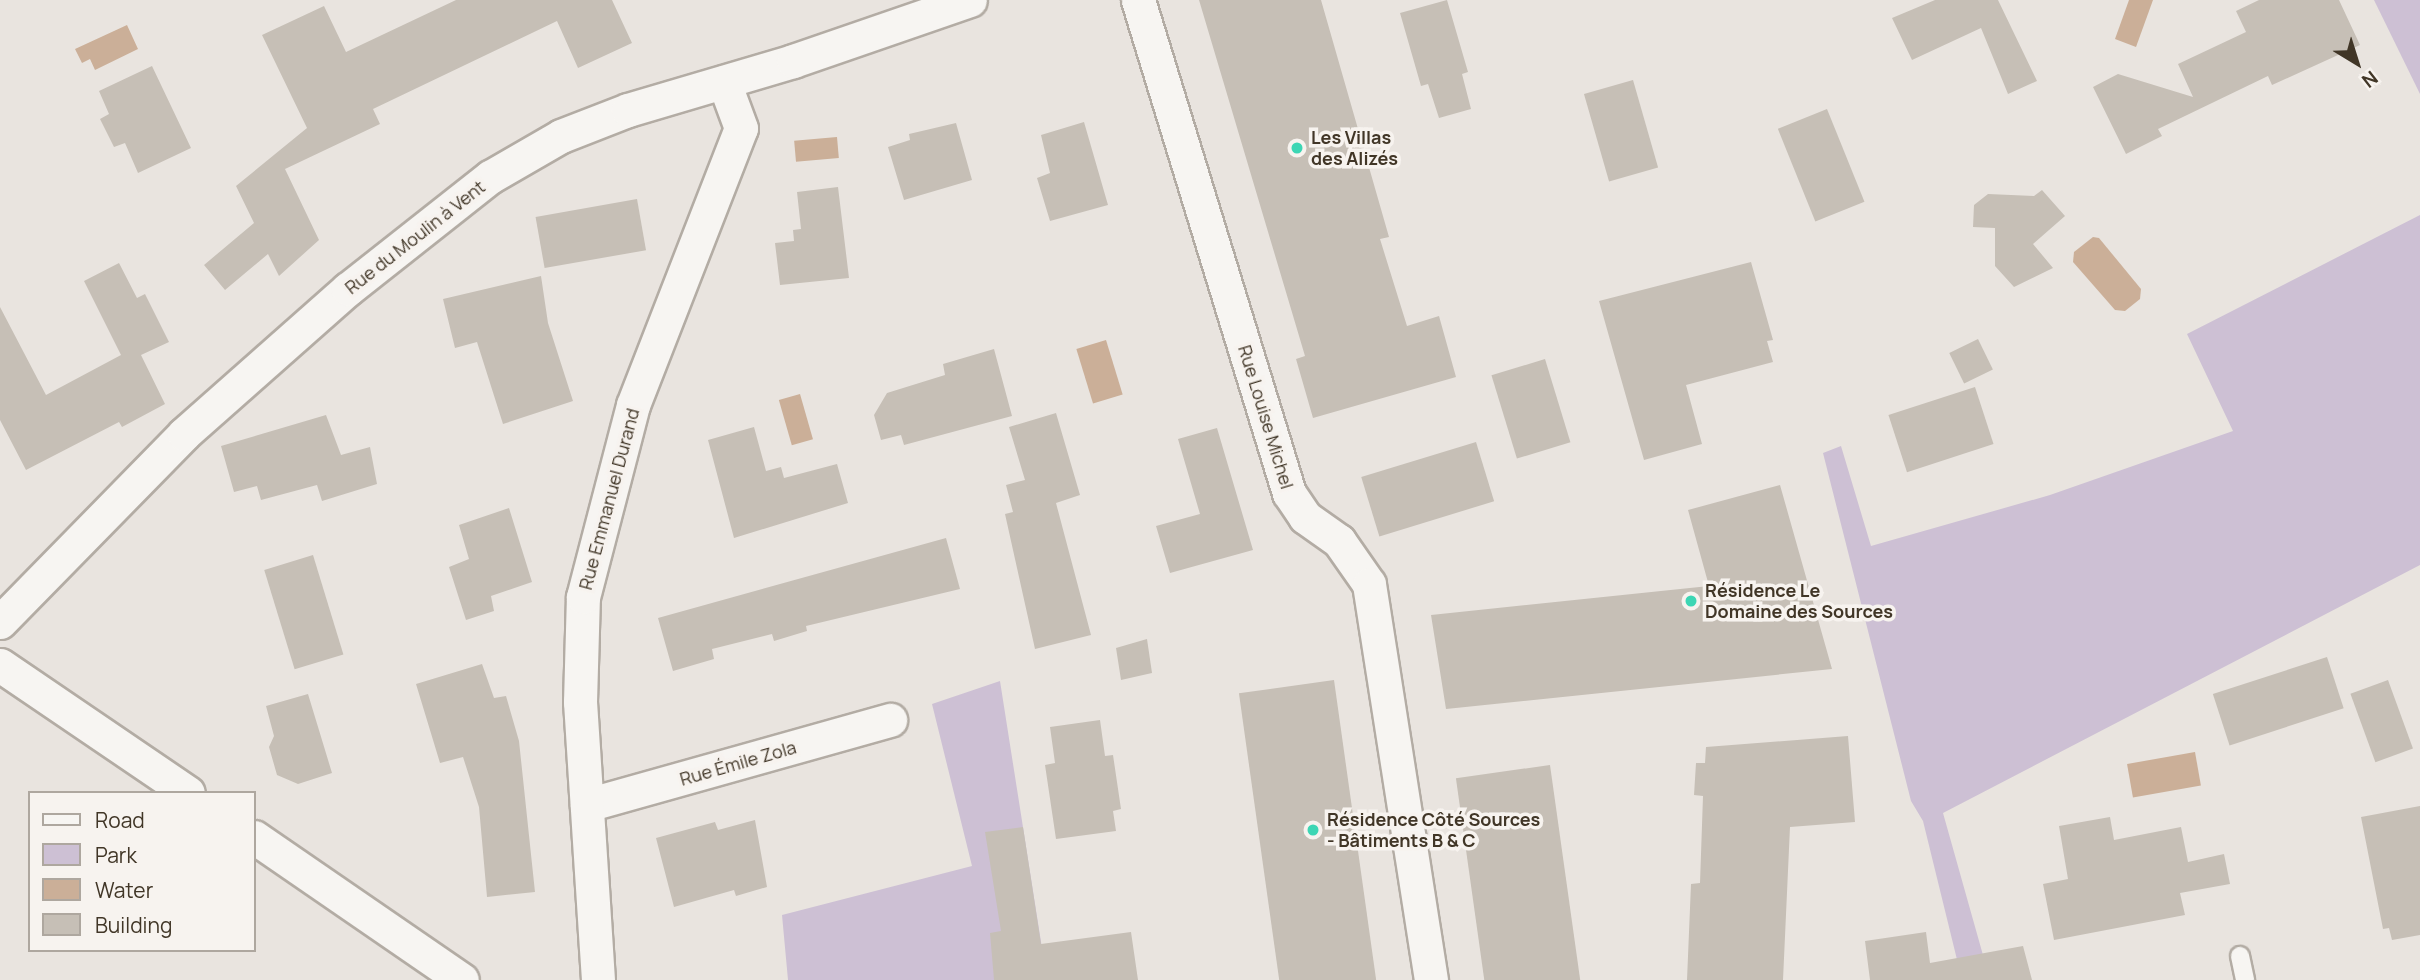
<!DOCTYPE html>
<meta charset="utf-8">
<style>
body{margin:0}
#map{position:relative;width:2420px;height:980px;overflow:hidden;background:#e9e4df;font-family:Manrope,sans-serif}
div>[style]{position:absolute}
.green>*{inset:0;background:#cdc0d4}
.water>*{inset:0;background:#cbaf98;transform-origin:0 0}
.building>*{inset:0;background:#c6bfb6;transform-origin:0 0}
.roads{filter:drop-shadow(2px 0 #b3aca4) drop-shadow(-2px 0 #b3aca4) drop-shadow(0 2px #b3aca4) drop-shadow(0 -2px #b3aca4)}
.service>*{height:18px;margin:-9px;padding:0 9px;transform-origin:9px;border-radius:9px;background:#f7f5f2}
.minor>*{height:33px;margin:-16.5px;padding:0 16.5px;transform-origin:16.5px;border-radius:16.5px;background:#f7f5f2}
.dots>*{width:19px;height:19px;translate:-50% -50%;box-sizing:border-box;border:4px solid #f7f3ef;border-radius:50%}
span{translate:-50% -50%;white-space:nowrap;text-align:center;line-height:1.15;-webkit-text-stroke:7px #f7f3ef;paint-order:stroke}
.poi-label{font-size:18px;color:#413627;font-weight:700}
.left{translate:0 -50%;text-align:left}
.street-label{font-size:18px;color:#413627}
.legend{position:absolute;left:28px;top:791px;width:228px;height:161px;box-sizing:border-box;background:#f7f3ef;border:2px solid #aea79f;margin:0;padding:9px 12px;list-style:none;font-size:21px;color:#413627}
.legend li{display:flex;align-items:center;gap:14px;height:35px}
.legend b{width:35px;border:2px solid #aea79f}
.north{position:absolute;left:2322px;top:28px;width:70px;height:70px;-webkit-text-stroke:5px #f7f3ef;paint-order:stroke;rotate:142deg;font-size:19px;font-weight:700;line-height:28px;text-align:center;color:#413627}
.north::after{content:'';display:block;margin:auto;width:24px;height:32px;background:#413627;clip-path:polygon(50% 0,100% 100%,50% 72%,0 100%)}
</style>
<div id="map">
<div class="green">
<i style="clip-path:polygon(2374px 0,2420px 0,2420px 94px)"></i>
<i style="clip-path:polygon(2420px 215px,2420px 565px,1943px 813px,1990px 980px,1962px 980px,1923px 821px,1911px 801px,1823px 453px,1841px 446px,1871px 546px,2050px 495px,2233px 431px,2187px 334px)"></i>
<i style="clip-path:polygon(1000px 681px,1047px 980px,788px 980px,782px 915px,972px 866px,932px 704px)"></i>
</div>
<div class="water">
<i style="clip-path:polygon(2129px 0,2153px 0,2136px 47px,2115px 39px)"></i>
<i style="clip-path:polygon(127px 25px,138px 49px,95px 70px,90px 59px,82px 63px,75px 49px)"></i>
<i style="left:837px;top:137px;width:21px;height:43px;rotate:85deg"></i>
<i style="clip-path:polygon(2093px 237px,2099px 238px,2141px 289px,2140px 299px,2125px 311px,2115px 310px,2073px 262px,2074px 252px)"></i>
<i style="left:1106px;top:340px;width:57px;height:31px;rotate:73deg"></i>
<i style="left:800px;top:394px;width:47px;height:22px;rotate:74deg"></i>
<i style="left:2195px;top:752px;width:34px;height:69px;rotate:80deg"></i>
</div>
<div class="building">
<i style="clip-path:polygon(456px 0,612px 0,632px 43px,578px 68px,557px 21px,373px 109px,380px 124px,285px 169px,319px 240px,279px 276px,268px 254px,225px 290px,204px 265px,254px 223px,236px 186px,307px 128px,262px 35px,324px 6px,346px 52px)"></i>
<i style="clip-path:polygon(1199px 0,1321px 0,1389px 237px,1380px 239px,1407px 326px,1439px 316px,1456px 377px,1313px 418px,1296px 359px,1305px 356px)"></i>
<i style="clip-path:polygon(1447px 0,1468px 72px,1462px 74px,1471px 109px,1439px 118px,1428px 84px,1421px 86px,1400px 13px)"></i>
<i style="clip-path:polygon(1935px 0,1998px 0,2037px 81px,2008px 94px,1981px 28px,1912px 60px,1892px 18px)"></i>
<i style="clip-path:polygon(2259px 0,2339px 0,2360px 45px,2272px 85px,2268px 76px,2158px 129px,2162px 136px,2126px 154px,2093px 87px,2118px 74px,2193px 97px,2178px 64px,2246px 32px,2236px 11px)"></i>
<i style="clip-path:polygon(152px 66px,191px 148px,138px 173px,125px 143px,114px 147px,100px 119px,109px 114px,99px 91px)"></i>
<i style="left:1633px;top:80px;width:91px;height:51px;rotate:74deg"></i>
<i style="left:1827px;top:109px;width:100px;height:53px;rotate:68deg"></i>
<i style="clip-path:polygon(1084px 122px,1108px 205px,1050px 221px,1037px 178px,1050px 173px,1041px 135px)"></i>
<i style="clip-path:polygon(956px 123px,972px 180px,904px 200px,888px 147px,910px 140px,909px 134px)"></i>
<i style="clip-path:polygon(838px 187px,849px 278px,780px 285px,775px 243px,794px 241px,793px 230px,801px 229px,797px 192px)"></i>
<i style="clip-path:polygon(2042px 190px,2065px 216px,2033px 244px,2053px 268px,2014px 287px,1995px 266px,1995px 228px,1973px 227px,1974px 205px,1988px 194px,2034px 196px)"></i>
<i style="left:637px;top:199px;width:52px;height:103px;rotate:80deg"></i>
<i style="clip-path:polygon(1751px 262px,1773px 340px,1767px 341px,1773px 362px,1686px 385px,1702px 444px,1644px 460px,1599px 301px)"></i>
<i style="clip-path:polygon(119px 263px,137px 298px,145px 294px,169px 342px,141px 355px,165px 404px,122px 427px,119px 422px,26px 470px,0 420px,0 307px,46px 395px,121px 355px,84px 281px)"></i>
<i style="clip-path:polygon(541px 276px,548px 323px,573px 401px,503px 424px,477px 342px,455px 348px,443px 299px)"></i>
<i style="left:1978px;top:339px;width:34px;height:32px;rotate:64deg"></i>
<i style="clip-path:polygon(994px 349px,1012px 416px,904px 445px,901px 435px,881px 440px,874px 415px,887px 393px,945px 375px,943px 364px)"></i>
<i style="left:1545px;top:359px;width:87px;height:56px;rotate:73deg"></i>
<i style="left:1975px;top:387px;width:60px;height:91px;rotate:72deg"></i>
<i style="clip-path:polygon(1056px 413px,1080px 495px,1056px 503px,1091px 635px,1035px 649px,1005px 514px,1013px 512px,1006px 485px,1025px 480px,1009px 427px)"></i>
<i style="clip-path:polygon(326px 415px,341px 455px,370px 447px,377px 484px,322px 501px,317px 485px,261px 500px,257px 486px,234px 492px,221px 446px)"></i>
<i style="clip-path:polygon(754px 427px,766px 471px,781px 467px,784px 478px,837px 464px,848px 503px,734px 538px,708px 440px)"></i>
<i style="clip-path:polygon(1217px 428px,1253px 550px,1170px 573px,1156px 526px,1200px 514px,1178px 439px)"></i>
<i style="left:1476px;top:442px;width:62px;height:120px;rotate:73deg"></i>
<i style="clip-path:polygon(1780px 485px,1832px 669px,1446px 709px,1431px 615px,1709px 586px,1688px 510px)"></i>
<i style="clip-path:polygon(509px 508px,532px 582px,491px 596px,494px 611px,466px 620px,449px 567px,469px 559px,459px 525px)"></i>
<i style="clip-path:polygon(946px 538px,960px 589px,806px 626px,807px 631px,774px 641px,772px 634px,712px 649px,714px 659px,673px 671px,658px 618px)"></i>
<i style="left:313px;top:555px;width:104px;height:51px;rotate:73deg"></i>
<i style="clip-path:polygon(1147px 639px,1152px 673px,1121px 680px,1116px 648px)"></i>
<i style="left:2327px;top:657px;width:54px;height:120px;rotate:72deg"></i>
<i style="clip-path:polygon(482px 664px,494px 698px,506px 696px,519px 741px,535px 892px,487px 897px,479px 807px,463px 757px,440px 763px,416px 684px)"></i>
<i style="left:1334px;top:680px;width:303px;height:96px;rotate:82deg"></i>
<i style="left:2388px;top:680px;width:73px;height:40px;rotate:70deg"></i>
<i style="clip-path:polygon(308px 694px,332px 773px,298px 784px,277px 775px,269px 747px,274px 736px,266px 706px)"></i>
<i style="clip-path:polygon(1100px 720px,1105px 756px,1113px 755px,1121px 809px,1113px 811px,1116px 831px,1056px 839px,1045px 765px,1055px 763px,1050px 727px)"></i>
<i style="clip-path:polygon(1848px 736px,1855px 822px,1790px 827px,1783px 980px,1687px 980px,1691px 884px,1700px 883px,1703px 796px,1694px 795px,1696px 763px,1705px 763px,1706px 747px)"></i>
<i style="left:1550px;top:765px;width:217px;height:95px;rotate:82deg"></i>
<i style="clip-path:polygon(2420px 806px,2420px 935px,2392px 940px,2389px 928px,2383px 929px,2361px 817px)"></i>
<i style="clip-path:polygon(2110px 817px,2114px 840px,2181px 827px,2188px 862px,2224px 854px,2230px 884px,2180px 893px,2185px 915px,2054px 940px,2043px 884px,2068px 879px,2059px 826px)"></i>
<i style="clip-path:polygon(755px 820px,767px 887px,736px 896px,734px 890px,674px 907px,656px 838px,715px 822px,718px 830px)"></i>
<i style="clip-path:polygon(1023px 827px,1041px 944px,1131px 932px,1138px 980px,994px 980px,990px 933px,1001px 931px,985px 832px)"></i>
<i style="clip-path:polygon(1926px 932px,1930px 963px,2023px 946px,2032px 980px,1870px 980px,1865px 941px)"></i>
</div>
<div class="roads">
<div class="service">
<i style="left:2240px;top:956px;width:25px;rotate:78deg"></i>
</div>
<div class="minor">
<i style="left:1138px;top:0;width:516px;rotate:72.97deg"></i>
<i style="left:1289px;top:493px;width:29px;rotate:56deg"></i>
<i style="left:1305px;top:517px;width:42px;rotate:35.2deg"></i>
<i style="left:1339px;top:541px;width:52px;rotate:55.1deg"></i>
<i style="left:1369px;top:584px;width:401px;rotate:81.1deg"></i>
<i style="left:0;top:622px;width:263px;rotate:-45.6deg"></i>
<i style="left:184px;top:434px;width:219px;rotate:-41.5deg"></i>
<i style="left:348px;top:289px;width:181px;rotate:-38.3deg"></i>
<i style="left:490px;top:177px;width:82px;rotate:-30deg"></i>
<i style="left:561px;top:136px;width:72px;rotate:-21.2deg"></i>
<i style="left:628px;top:110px;width:172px;rotate:-16.5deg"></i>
<i style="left:793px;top:61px;width:187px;rotate:-19deg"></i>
<i style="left:0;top:665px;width:227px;rotate:34.2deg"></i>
<i style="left:587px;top:805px;width:315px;rotate:-15.7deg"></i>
<i style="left:254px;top:837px;width:252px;rotate:34.5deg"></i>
<i style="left:598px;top:980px;width:279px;rotate:-93.7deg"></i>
<i style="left:580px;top:702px;width:105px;rotate:-88.4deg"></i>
<i style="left:583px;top:597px;width:198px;rotate:-75.4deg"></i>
<i style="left:633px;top:405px;width:297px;rotate:-68.7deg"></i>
<i style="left:741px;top:128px;width:49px;rotate:-110.3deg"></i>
</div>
</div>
<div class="dots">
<i style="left:1297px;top:148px;background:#3dd6b4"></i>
<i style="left:1691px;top:601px;background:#3dd6b4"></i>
<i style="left:1313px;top:830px;background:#3dd6b4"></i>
</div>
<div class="poi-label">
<span class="left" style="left:1311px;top:148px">Les Villas<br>des Alizés</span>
<span class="left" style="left:1705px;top:601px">Résidence Le<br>Domaine des Sources</span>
<span class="left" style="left:1327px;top:830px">Résidence Côté Sources<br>- Bâtiments B &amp; C</span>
</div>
<div class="street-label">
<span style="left:415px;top:237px;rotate:-38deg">Rue du Moulin à Vent</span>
<span style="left:1266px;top:417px;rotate:73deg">Rue Louise Michel</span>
<span style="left:609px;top:499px;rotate:-75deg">Rue Emmanuel Durand</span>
<span style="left:738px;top:763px;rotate:-16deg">Rue Émile Zola</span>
</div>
<ul class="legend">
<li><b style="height:9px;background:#f7f5f2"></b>Road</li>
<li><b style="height:19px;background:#cdc0d4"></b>Park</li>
<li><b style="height:19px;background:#cbaf98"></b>Water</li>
<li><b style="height:19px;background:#c6bfb6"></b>Building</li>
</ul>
<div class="north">N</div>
</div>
